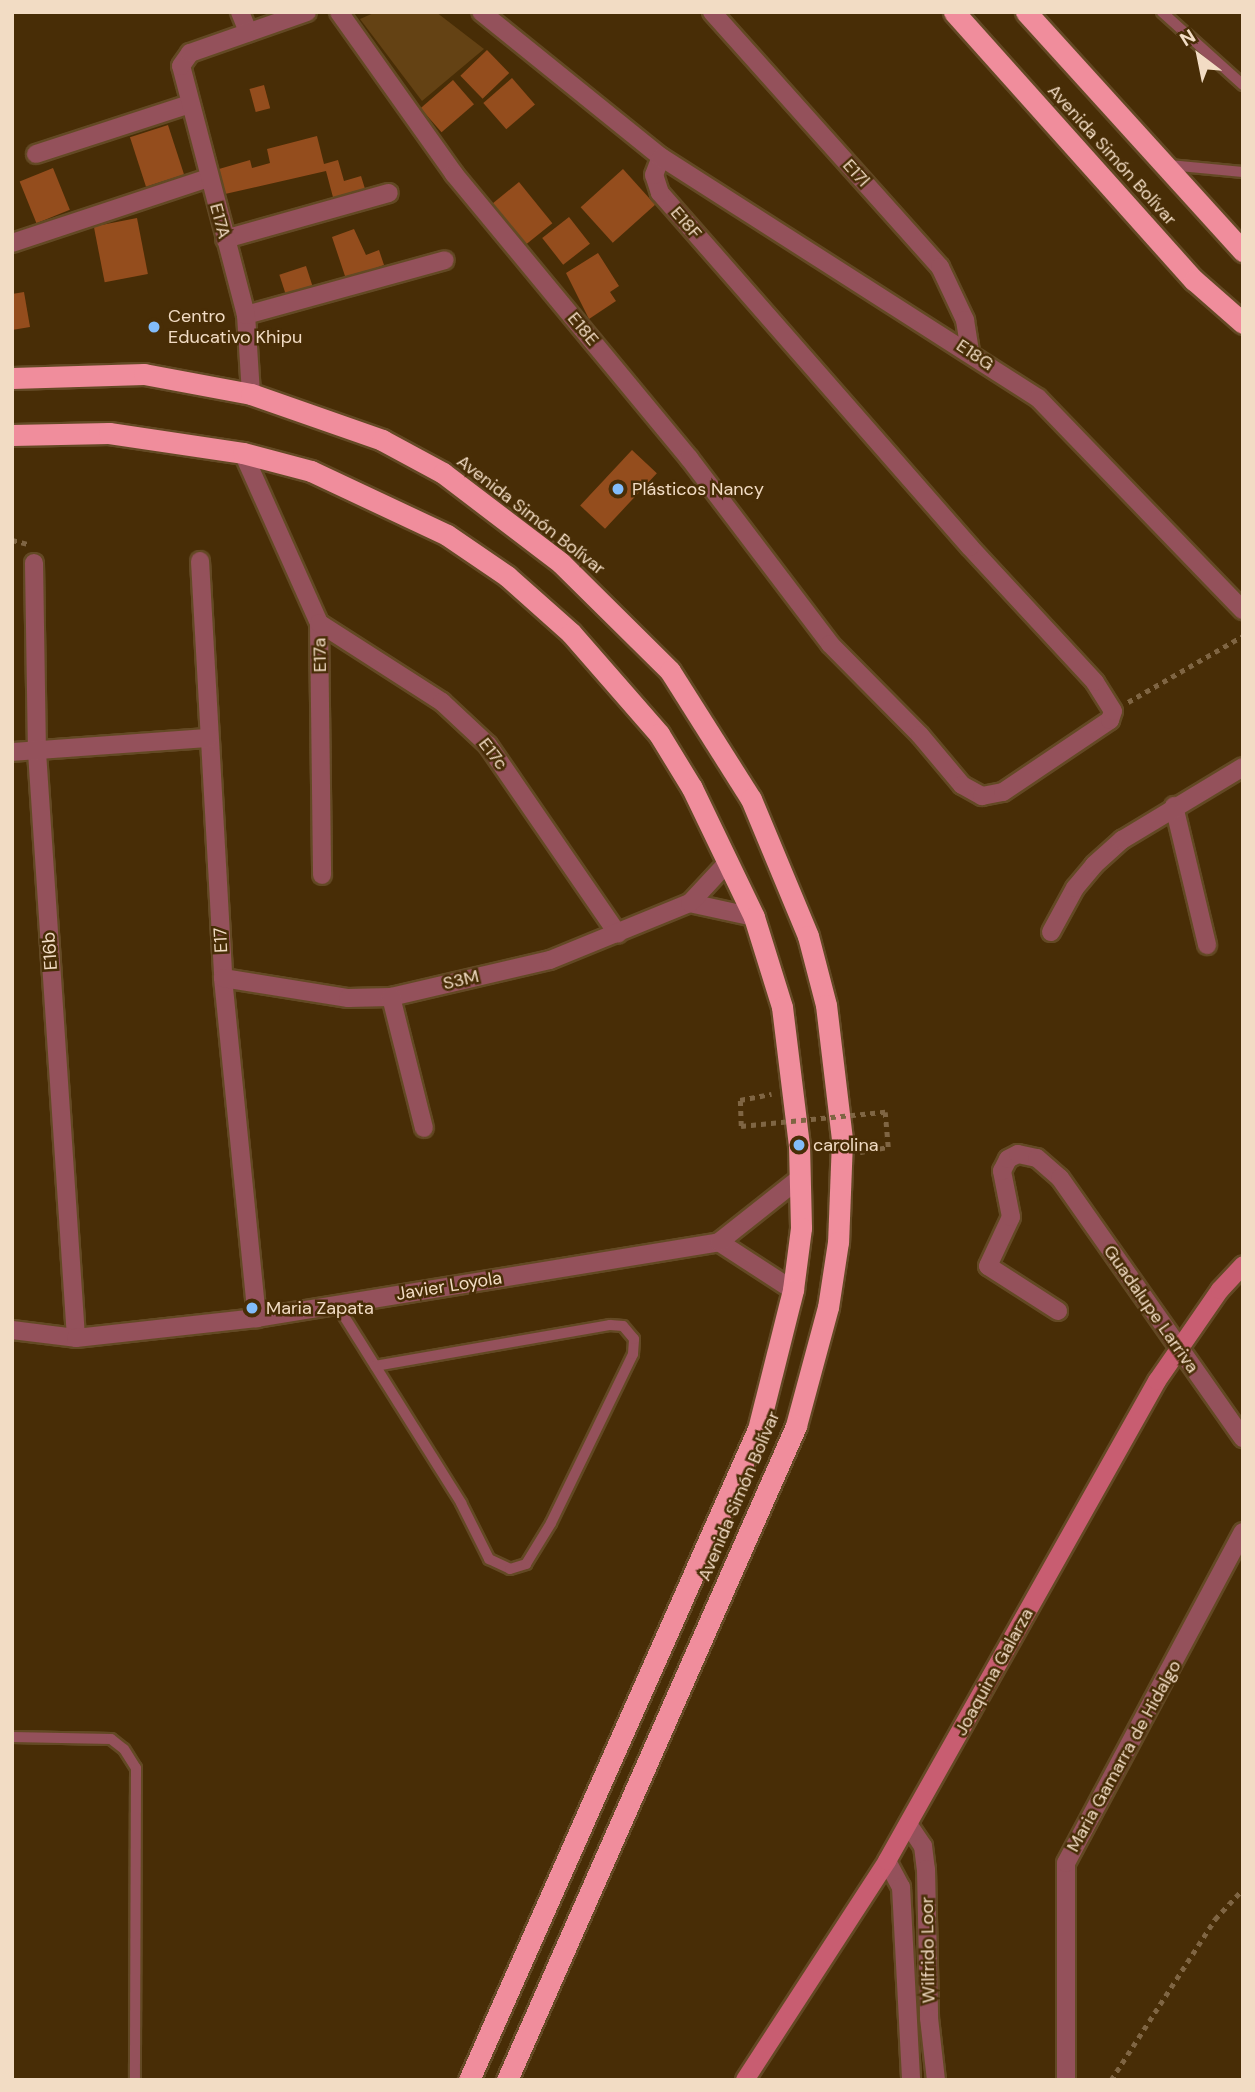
<!DOCTYPE html>
<meta charset="utf-8">
<style>
body{margin:0}
#map{position:relative;width:1255px;height:2092px;overflow:hidden;background:#482d06;font-family:"DM Sans",sans-serif}
div>[style]{position:absolute}
.green>*{inset:0;background:#644214}
.building>*{inset:0;background:#944d1d;transform-origin:0 0}
.path>*{height:4.5px;margin-top:-2.25px;transform-origin:0;background:repeating-linear-gradient(90deg,#7f6543 0 5px,transparent 0 10px)}
.roads{filter:drop-shadow(2px 0 #634924) drop-shadow(-2px 0 #634924) drop-shadow(0 2px #634924) drop-shadow(0 -2px #634924)}
.lane>*{height:10px;margin:-5px;padding:0 5px;transform-origin:5px;border-radius:5px;background:#94515b}
.street>*{height:18px;margin:-9px;padding:0 9px;transform-origin:9px;border-radius:9px;background:#94515b}
.secondary>*{height:18px;margin:-9px;padding:0 9px;transform-origin:9px;border-radius:9px;background:#c85d71}
.highway>*{height:21px;margin:-10.5px;padding:0 10.5px;transform-origin:10.5px;border-radius:10.5px;background:#f08d9c}
.path-bridge>*{height:4.5px;margin-top:-2.25px;transform-origin:0;background:repeating-linear-gradient(90deg,#7f6543 0 5px,transparent 0 10px)}
.dots>*{width:19px;height:19px;translate:-50% -50%;box-sizing:border-box;border:4px solid #482d06;border-radius:50%}
span{translate:-50% -50%;white-space:nowrap;text-align:center;line-height:1.15;-webkit-text-stroke:5px #482d06;paint-order:stroke}
.street-label{font-size:18px;color:#f2dcc4}
.poi-label{font-size:18px;color:#f2dcc4}
.left{translate:0 -50%;text-align:left}
.frame{position:absolute;inset:0;border:14px solid #f2dcc4;pointer-events:none}
.north{position:absolute;left:1164px;top:21px;width:70px;height:70px;-webkit-text-stroke:5px #482d06;paint-order:stroke;rotate:328deg;font-size:19px;font-weight:700;line-height:28px;text-align:center;color:#f2dcc4}
.north::after{content:'';display:block;margin:auto;width:24px;height:32px;background:#f2dcc4;clip-path:polygon(50% 0,100% 100%,50% 72%,0 100%)}
</style>
<div id="map">
<div class="green">
<i style="clip-path:polygon(376px 12px,436px 12px,484px 49px,422px 101px,360px 19px)"></i>
</div>
<div class="building">
<i style="left:487px;top:50px;width:32px;height:37px;rotate:46deg"></i>
<i style="left:512px;top:78px;width:35px;height:38px;rotate:49deg"></i>
<i style="left:453px;top:80px;width:32px;height:43px;rotate:49deg"></i>
<i style="left:264px;top:85px;width:24px;height:15px;rotate:75deg"></i>
<i style="left:168px;top:125px;width:52px;height:40px;rotate:72deg"></i>
<i style="clip-path:polygon(317px 136px,324px 164px,338px 160px,344px 181px,361px 176px,366px 192px,334px 201px,326px 171px,225px 194px,219px 169px,250px 160px,252px 168px,270px 163px,267px 149px)"></i>
<i style="left:53px;top:168px;width:45px;height:36px;rotate:68deg"></i>
<i style="left:623px;top:169px;width:48px;height:57px;rotate:48deg"></i>
<i style="left:519px;top:182px;width:53px;height:36px;rotate:51deg"></i>
<i style="left:569px;top:217px;width:34px;height:34px;rotate:52deg"></i>
<i style="left:137px;top:218px;width:57px;height:44px;rotate:79deg"></i>
<i style="clip-path:polygon(354px 229px,366px 255px,379px 250px,384px 265px,346px 279px,332px 237px)"></i>
<i style="clip-path:polygon(598px 253px,619px 286px,610px 292px,616px 301px,589px 319px,566px 273px)"></i>
<i style="left:306px;top:266px;width:26px;height:28px;rotate:72deg"></i>
<i style="clip-path:polygon(24px 292px,30px 327px,12px 330px,12px 294px)"></i>
<i style="left:632px;top:450px;width:34px;height:76px;rotate:43deg"></i>
</div>
<div class="path">
<i style="left:12px;top:540px;width:16px;rotate:14deg"></i>
<i style="left:1128px;top:702px;width:133px;rotate:-29.9deg"></i>
<i style="left:741px;top:1126px;width:26px;rotate:-92deg"></i>
<i style="left:740px;top:1100px;width:32px;rotate:-11deg"></i>
<i style="left:860px;top:1152px;width:28px;rotate:-10deg"></i>
<i style="left:888px;top:1147px;width:35px;rotate:-95deg"></i>
<i style="left:1111px;top:2080px;width:192px;rotate:-57.1deg"></i>
<i style="left:1215px;top:1919px;width:41px;rotate:-47deg"></i>
</div>
<div class="roads">
<div class="lane">
<i style="left:1162px;top:12px;width:109px;rotate:42deg"></i>
<i style="left:1169px;top:165px;width:74px;rotate:5.4deg"></i>
<i style="left:337px;top:1305px;width:234px;rotate:57.9deg"></i>
<i style="left:461px;top:1503px;width:63px;rotate:63.4deg"></i>
<i style="left:489px;top:1559px;width:23px;rotate:25deg"></i>
<i style="left:510px;top:1569px;width:17px;rotate:-17deg"></i>
<i style="left:526px;top:1564px;width:48px;rotate:-58.6deg"></i>
<i style="left:551px;top:1523px;width:188px;rotate:-64.1deg"></i>
<i style="left:633px;top:1354px;width:15px;rotate:-86deg"></i>
<i style="left:634px;top:1339px;width:17px;rotate:-130deg"></i>
<i style="left:623px;top:1326px;width:13px;rotate:-176deg"></i>
<i style="left:610px;top:1325px;width:238px;rotate:170.1deg"></i>
<i style="left:12px;top:1737px;width:99px;rotate:1.2deg"></i>
<i style="left:111px;top:1739px;width:16px;rotate:38deg"></i>
<i style="left:124px;top:1749px;width:22px;rotate:58deg"></i>
<i style="left:136px;top:1768px;width:312px;rotate:90.2deg"></i>
</div>
<div class="street">
<i style="left:240px;top:12px;width:22px;rotate:68deg"></i>
<i style="left:339px;top:12px;width:199px;rotate:54.6deg"></i>
<i style="left:454px;top:174px;width:369px;rotate:50.4deg"></i>
<i style="left:689px;top:458px;width:233px;rotate:52.8deg"></i>
<i style="left:830px;top:644px;width:128px;rotate:45.3deg"></i>
<i style="left:920px;top:735px;width:65px;rotate:50deg"></i>
<i style="left:962px;top:785px;width:23px;rotate:29deg"></i>
<i style="left:982px;top:796px;width:21px;rotate:-11deg"></i>
<i style="left:1003px;top:792px;width:129px;rotate:-33.9deg"></i>
<i style="left:1110px;top:720px;width:9px;rotate:-72deg"></i>
<i style="left:1113px;top:711px;width:34px;rotate:-122deg"></i>
<i style="left:1095px;top:682px;width:184px;rotate:-132.8deg"></i>
<i style="left:970px;top:547px;width:471px;rotate:-131.2deg"></i>
<i style="left:660px;top:193px;width:19px;rotate:-108deg"></i>
<i style="left:654px;top:175px;width:19px;rotate:-69deg"></i>
<i style="left:661px;top:157px;width:231px;rotate:-141.1deg"></i>
<i style="left:712px;top:12px;width:342px;rotate:48.2deg"></i>
<i style="left:940px;top:267px;width:59px;rotate:64.7deg"></i>
<i style="left:965px;top:320px;width:31px;rotate:81deg"></i>
<i style="left:36px;top:154px;width:162px;rotate:-18deg"></i>
<i style="left:661px;top:157px;width:447px;rotate:32.6deg"></i>
<i style="left:1038px;top:398px;width:295px;rotate:46deg"></i>
<i style="left:225px;top:239px;width:170px;rotate:-15.7deg"></i>
<i style="left:12px;top:243px;width:206px;rotate:-18.3deg"></i>
<i style="left:246px;top:315px;width:206px;rotate:-15.4deg"></i>
<i style="left:251px;top:394px;width:79px;rotate:-93.6deg"></i>
<i style="left:246px;top:315px;width:257px;rotate:-104.6deg"></i>
<i style="left:181px;top:66px;width:16px;rotate:-55deg"></i>
<i style="left:190px;top:53px;width:124px;rotate:-19.3deg"></i>
<i style="left:243px;top:453px;width:186px;rotate:65.9deg"></i>
<i style="left:319px;top:623px;width:252px;rotate:89.3deg"></i>
<i style="left:200px;top:561px;width:418px;rotate:86.8deg"></i>
<i style="left:223px;top:978px;width:342px;rotate:84.3deg"></i>
<i style="left:34px;top:563px;width:189px;rotate:89.1deg"></i>
<i style="left:37px;top:752px;width:587px;rotate:86.19deg"></i>
<i style="left:319px;top:623px;width:146px;rotate:32.7deg"></i>
<i style="left:442px;top:702px;width:63px;rotate:43.1deg"></i>
<i style="left:488px;top:745px;width:229px;rotate:55.5deg"></i>
<i style="left:12px;top:752px;width:197px;rotate:-4.1deg"></i>
<i style="left:1174px;top:806px;width:143px;rotate:76.6deg"></i>
<i style="left:690px;top:903px;width:66px;rotate:12.3deg"></i>
<i style="left:1051px;top:932px;width:50px;rotate:-61.4deg"></i>
<i style="left:1075px;top:888px;width:30px;rotate:-50deg"></i>
<i style="left:1094px;top:865px;width:38px;rotate:-42deg"></i>
<i style="left:1122px;top:840px;width:141px;rotate:-31.1deg"></i>
<i style="left:223px;top:978px;width:127px;rotate:9.1deg"></i>
<i style="left:348px;top:998px;width:43px;rotate:-1.3deg"></i>
<i style="left:391px;top:997px;width:163px;rotate:-13.1deg"></i>
<i style="left:550px;top:960px;width:151px;rotate:-22.2deg"></i>
<i style="left:690px;top:903px;width:57px;rotate:-47.1deg"></i>
<i style="left:391px;top:997px;width:135px;rotate:75.9deg"></i>
<i style="left:719px;top:1242px;width:88px;rotate:33deg"></i>
<i style="left:1058px;top:1311px;width:83px;rotate:-147.3deg"></i>
<i style="left:988px;top:1266px;width:54px;rotate:-64.9deg"></i>
<i style="left:1011px;top:1217px;width:47px;rotate:-101.1deg"></i>
<i style="left:1002px;top:1171px;width:13px;rotate:-63deg"></i>
<i style="left:1008px;top:1159px;width:11px;rotate:-27deg"></i>
<i style="left:1018px;top:1154px;width:19px;rotate:12deg"></i>
<i style="left:1037px;top:1158px;width:30px;rotate:41deg"></i>
<i style="left:1060px;top:1178px;width:318px;rotate:54.9deg"></i>
<i style="left:12px;top:1330px;width:64px;rotate:7.1deg"></i>
<i style="left:76px;top:1338px;width:182px;rotate:-6.3deg"></i>
<i style="left:257px;top:1318px;width:468px;rotate:-9.3deg"></i>
<i style="left:719px;top:1242px;width:105px;rotate:-38.4deg"></i>
<i style="left:908px;top:1824px;width:27px;rotate:56deg"></i>
<i style="left:923px;top:1846px;width:23px;rotate:83deg"></i>
<i style="left:926px;top:1869px;width:149px;rotate:88.8deg"></i>
<i style="left:929px;top:2018px;width:62px;rotate:83.6deg"></i>
<i style="left:887px;top:1861px;width:30px;rotate:62deg"></i>
<i style="left:901px;top:1887px;width:193px;rotate:87deg"></i>
<i style="left:1066px;top:2080px;width:217px;rotate:-90deg"></i>
<i style="left:1066px;top:1863px;width:375px;rotate:-61.9deg"></i>
</div>
<div class="secondary">
<i style="left:745px;top:2080px;width:261px;rotate:-57deg"></i>
<i style="left:887px;top:1861px;width:551px;rotate:-60.64deg"></i>
<i style="left:1157px;top:1381px;width:111px;rotate:-55.3deg"></i>
<i style="left:1220px;top:1290px;width:34px;rotate:-47deg"></i>
</div>
<div class="highway">
<i style="left:954px;top:12px;width:360px;rotate:48.2deg"></i>
<i style="left:1194px;top:280px;width:65px;rotate:41.3deg"></i>
<i style="left:1026px;top:12px;width:323px;rotate:47.8deg"></i>
<i style="left:12px;top:378px;width:132px;rotate:-1.7deg"></i>
<i style="left:144px;top:374px;width:109px;rotate:10.6deg"></i>
<i style="left:251px;top:394px;width:139px;rotate:19.3deg"></i>
<i style="left:382px;top:440px;width:69px;rotate:28.4deg"></i>
<i style="left:443px;top:473px;width:148px;rotate:37.3deg"></i>
<i style="left:561px;top:563px;width:153px;rotate:44.7deg"></i>
<i style="left:670px;top:671px;width:151px;rotate:57.7deg"></i>
<i style="left:751px;top:799px;width:148px;rotate:67.4deg"></i>
<i style="left:808px;top:936px;width:71px;rotate:75.4deg"></i>
<i style="left:826px;top:1005px;width:136px;rotate:83.2deg"></i>
<i style="left:842px;top:1140px;width:102px;rotate:92.2deg"></i>
<i style="left:838px;top:1242px;width:66px;rotate:98.7deg"></i>
<i style="left:828px;top:1307px;width:123px;rotate:105.1deg"></i>
<i style="left:796px;top:1426px;width:715px;rotate:113.84deg"></i>
<i style="left:12px;top:435px;width:97px;rotate:-1.2deg"></i>
<i style="left:109px;top:433px;width:135px;rotate:8.5deg"></i>
<i style="left:243px;top:453px;width:70px;rotate:14.8deg"></i>
<i style="left:311px;top:471px;width:150px;rotate:25.2deg"></i>
<i style="left:447px;top:535px;width:73px;rotate:34.3deg"></i>
<i style="left:507px;top:576px;width:86px;rotate:41.7deg"></i>
<i style="left:571px;top:633px;width:134px;rotate:48.9deg"></i>
<i style="left:659px;top:734px;width:63px;rotate:58.6deg"></i>
<i style="left:692px;top:788px;width:143px;rotate:64.3deg"></i>
<i style="left:754px;top:917px;width:94px;rotate:72.7deg"></i>
<i style="left:782px;top:1007px;width:139px;rotate:83deg"></i>
<i style="left:799px;top:1145px;width:83px;rotate:88.6deg"></i>
<i style="left:801px;top:1228px;width:63px;rotate:97.4deg"></i>
<i style="left:793px;top:1290px;width:143px;rotate:104.1deg"></i>
<i style="left:758px;top:1429px;width:712px;rotate:113.94deg"></i>
</div>
</div>
<div class="path-bridge">
<i style="left:741px;top:1126px;width:145px;rotate:-5.6deg"></i>
</div>
<div class="dots">
<i style="left:154px;top:327px;background:#82bcfa"></i>
<i style="left:618px;top:489px;background:#82bcfa"></i>
<i style="left:799px;top:1145px;background:#82bcfa"></i>
<i style="left:252px;top:1308px;background:#82bcfa"></i>
</div>
<div class="street-label">
<span style="left:1112px;top:155px;rotate:48deg">Avenida Simón Bolívar</span>
<span style="left:856px;top:173px;rotate:48deg">E17l</span>
<span style="left:220px;top:221px;rotate:75deg">E17A</span>
<span style="left:686px;top:223px;rotate:49deg">E18F</span>
<span style="left:583px;top:329px;rotate:50deg">E18E</span>
<span style="left:975px;top:355px;rotate:34deg">E18G</span>
<span style="left:531px;top:515px;rotate:38deg">Avenida Simón Bolívar</span>
<span style="left:320px;top:655px;rotate:-91deg">E17a</span>
<span style="left:493px;top:754px;rotate:52deg">E17c</span>
<span style="left:221px;top:940px;rotate:-93deg">E17</span>
<span style="left:50px;top:951px;rotate:-94deg">E16b</span>
<span style="left:461px;top:980px;rotate:-13deg">S3M</span>
<span style="left:449px;top:1286px;rotate:-9deg">Javier Loyola</span>
<span style="left:1151px;top:1309px;rotate:55deg">Guadalupe Larriva</span>
<span style="left:739px;top:1496px;rotate:-67deg">Avenida Simón Bolívar</span>
<span style="left:994px;top:1672px;rotate:-61deg">Joaquina Galarza</span>
<span style="left:1124px;top:1756px;rotate:-61deg">Maria Gamarra de Hidalgo</span>
<span style="left:928px;top:1950px;rotate:-91deg">Wilfrido Loor</span>
</div>
<div class="poi-label">
<span class="left" style="left:168px;top:327px">Centro<br>Educativo Khipu</span>
<span class="left" style="left:632px;top:489px">Plásticos Nancy</span>
<span class="left" style="left:813px;top:1145px">carolina</span>
<span class="left" style="left:266px;top:1308px">Maria Zapata</span>
</div>
<div class="frame"></div>
<div class="north">N</div>
</div>
